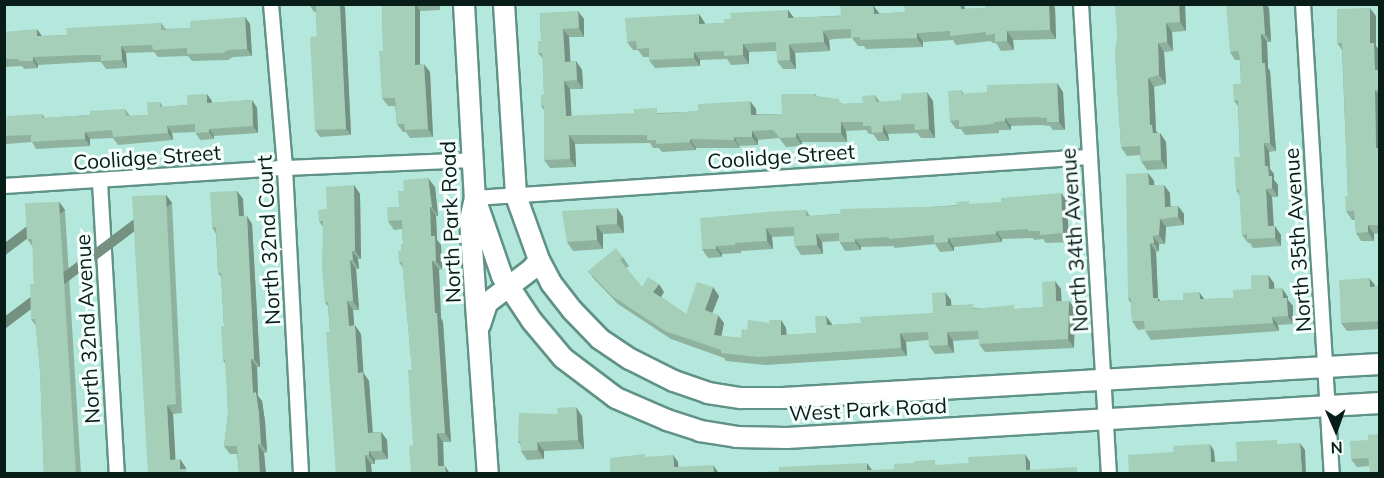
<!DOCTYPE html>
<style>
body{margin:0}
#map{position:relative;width:1384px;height:478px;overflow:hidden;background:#b4e8dd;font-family:Mulish,sans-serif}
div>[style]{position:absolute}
.roads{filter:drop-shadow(2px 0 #609288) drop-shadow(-2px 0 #609288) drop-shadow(0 2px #609288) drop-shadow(0 -2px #609288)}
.street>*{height:14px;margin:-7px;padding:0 7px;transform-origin:7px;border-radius:7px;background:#fff}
.secondary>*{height:20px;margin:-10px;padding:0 10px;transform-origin:10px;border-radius:10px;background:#fff}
.wall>*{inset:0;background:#8eb29e}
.shaded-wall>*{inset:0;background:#749181;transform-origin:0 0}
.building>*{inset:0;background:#a5cfb8}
span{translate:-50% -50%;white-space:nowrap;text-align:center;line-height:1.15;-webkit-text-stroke:6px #f5fffc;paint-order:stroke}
.street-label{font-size:21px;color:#081c18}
.frame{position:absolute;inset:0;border:6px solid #081c18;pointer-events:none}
.north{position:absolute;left:1306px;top:400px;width:60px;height:60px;-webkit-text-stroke:4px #f5fffc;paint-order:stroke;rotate:178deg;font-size:16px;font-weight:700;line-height:24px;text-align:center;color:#081c18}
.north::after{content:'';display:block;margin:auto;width:21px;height:27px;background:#081c18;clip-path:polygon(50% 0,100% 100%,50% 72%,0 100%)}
</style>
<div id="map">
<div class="roads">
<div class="street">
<i style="left:271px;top:4px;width:165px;rotate:85.1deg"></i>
<i style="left:285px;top:168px;width:306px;rotate:87deg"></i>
<i style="left:1081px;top:4px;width:471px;rotate:86.6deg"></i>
<i style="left:1303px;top:4px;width:471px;rotate:86.5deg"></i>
<i style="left:100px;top:182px;width:292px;rotate:86.7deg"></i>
<i style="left:4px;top:186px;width:282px;rotate:-3.7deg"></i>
<i style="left:285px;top:168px;width:188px;rotate:-2.4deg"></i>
<i style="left:475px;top:198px;width:615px;rotate:-3.82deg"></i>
</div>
<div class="secondary">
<i style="left:464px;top:4px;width:194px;rotate:86.8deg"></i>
<i style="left:475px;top:198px;width:22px;rotate:103deg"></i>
<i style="left:470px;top:219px;width:256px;rotate:86deg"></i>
<i style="left:504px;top:4px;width:192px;rotate:86.4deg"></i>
<i style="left:516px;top:196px;width:68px;rotate:70.2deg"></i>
<i style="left:539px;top:260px;width:26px;rotate:62deg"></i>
<i style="left:551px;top:283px;width:34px;rotate:52deg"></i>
<i style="left:572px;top:310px;width:40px;rotate:46deg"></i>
<i style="left:600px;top:339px;width:36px;rotate:34deg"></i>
<i style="left:630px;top:359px;width:49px;rotate:26.6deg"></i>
<i style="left:674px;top:381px;width:36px;rotate:19deg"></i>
<i style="left:708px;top:393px;width:33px;rotate:9deg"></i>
<i style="left:741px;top:398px;width:42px"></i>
<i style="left:783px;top:398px;width:598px;rotate:-3.26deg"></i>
<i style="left:475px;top:198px;width:83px;rotate:70.9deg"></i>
<i style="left:502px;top:276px;width:54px;rotate:56.3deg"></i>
<i style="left:532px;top:321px;width:48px;rotate:50deg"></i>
<i style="left:563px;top:358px;width:66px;rotate:37deg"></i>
<i style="left:616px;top:398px;width:56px;rotate:23.3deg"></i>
<i style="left:667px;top:420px;width:35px;rotate:18deg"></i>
<i style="left:700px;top:431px;width:36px;rotate:9deg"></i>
<i style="left:736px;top:437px;width:51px;rotate:1.1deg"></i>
<i style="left:787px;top:438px;width:594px;rotate:-3.38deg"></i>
<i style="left:480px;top:325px;width:23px;rotate:-72deg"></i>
<i style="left:487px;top:303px;width:56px;rotate:-37.1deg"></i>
<i style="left:532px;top:269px;width:11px;rotate:-52deg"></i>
</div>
</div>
<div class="wall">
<i style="clip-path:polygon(309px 4px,343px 4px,345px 8px,351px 135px,320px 137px,315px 130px,317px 36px,316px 12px,314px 12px)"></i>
<i style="clip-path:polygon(382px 4px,440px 4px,440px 10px,420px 11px,420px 64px,430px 72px,433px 137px,410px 138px,406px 132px,403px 132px,397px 124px,395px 106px,388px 106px,382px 98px,383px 51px)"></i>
<i style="clip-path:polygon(985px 4px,1053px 4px,1055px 8px,1056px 39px,1013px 40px,1014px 50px,1001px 51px,996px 43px,992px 43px,991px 41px,956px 45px,953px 40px,923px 42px,923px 47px,866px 49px,864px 46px,858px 46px,852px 38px,834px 39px,829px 40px,830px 51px,795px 53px,796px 69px,783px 69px,777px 61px,777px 51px,749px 52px,749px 64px,731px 65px,727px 59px,700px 60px,700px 66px,655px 68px,649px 60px,649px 57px,643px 57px,638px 50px,633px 50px,627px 42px,699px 14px,705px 24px,724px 23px,731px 19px,788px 10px,794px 18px,985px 8px)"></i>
<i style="clip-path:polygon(1185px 4px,1186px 31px,1172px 32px,1173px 51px,1164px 52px,1166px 84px,1154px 87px,1156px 131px,1158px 133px,1160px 133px,1166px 142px,1167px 169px,1147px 170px,1141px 161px,1140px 155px,1127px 156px,1121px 147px,1115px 51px)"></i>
<i style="clip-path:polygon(1269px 8px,1271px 42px,1267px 42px,1268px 68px,1270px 71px,1276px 151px,1269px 152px,1270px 169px,1274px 174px,1274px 180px,1278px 185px,1278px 197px,1272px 197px,1274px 226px,1281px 235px,1281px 246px,1253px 248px,1250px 243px,1248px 243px,1242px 235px,1240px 196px,1236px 190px,1240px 157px,1238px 106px,1234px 101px,1241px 84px,1240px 60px,1235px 60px,1230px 52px)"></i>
<i style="clip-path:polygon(540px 13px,584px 19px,584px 37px,569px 37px,570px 61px,576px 61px,582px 70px,583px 89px,570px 89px,571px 116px,660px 113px,756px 109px,756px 114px,782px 114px,815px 94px,817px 96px,843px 104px,863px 103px,875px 95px,880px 102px,933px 101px,935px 138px,921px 138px,917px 133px,888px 134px,889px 141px,878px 141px,873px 134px,869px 134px,866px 130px,846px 131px,847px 142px,802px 142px,802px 146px,786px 147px,779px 138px,758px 140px,758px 145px,739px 146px,740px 148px,696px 148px,696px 150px,662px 152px,659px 148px,653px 148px,650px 143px,575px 144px,576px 167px,550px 168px,544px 160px,544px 110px,541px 106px,544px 94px,543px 59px,538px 53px,541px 41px)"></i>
<i style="clip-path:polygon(1376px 16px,1376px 46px,1380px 51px,1380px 233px,1374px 234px,1374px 241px,1361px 241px,1356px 233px,1355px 220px,1352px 220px,1346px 211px,1348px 196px,1342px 50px,1337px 43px)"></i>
<i style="clip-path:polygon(245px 17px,250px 24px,252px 56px,233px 57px,228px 60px,192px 61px,188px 56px,158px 57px,154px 52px,126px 53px,127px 68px,106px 69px,101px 62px,90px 62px,38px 65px,38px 68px,24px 69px,22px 66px,4px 67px,4px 32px,42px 36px,67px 35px,161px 23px,166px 29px,190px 28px)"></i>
<i style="clip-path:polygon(961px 90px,964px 94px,1063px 92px,1065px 130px,1053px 130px,1050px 126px,1041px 125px,1011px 126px,1011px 130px,999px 130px,999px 133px,965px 135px,961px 129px,956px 129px,950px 121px)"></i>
<i style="clip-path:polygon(252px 100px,257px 108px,258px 133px,214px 136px,214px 139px,200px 140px,195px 132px,172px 133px,173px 140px,118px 145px,113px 138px,90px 139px,90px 146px,36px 149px,32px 142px,6px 144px,6px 148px,4px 149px,4px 120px,42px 114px,45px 118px,90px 115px,125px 109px,130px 116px,148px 115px,160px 102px,163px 107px,187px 105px,212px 101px,212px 103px)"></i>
<i style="clip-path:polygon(1148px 173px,1154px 181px,1154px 185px,1170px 193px,1170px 206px,1178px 206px,1184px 214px,1184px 225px,1166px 227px,1165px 244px,1159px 244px,1159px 251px,1156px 252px,1158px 298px,1160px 301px,1233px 298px,1251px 289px,1274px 283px,1274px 289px,1288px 297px,1288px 300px,1293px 306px,1293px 324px,1278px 325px,1279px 331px,1151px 340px,1145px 331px,1145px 329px,1138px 330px,1132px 321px,1131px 303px,1128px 299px)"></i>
<i style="clip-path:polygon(354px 185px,360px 194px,361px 259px,358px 259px,359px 269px,356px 269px,359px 310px,353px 310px,354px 325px,361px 334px,363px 373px,369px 381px,373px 432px,381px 432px,387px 440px,388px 459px,375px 460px,375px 464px,371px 464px,336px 474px,330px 332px,328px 306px,325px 303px,323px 227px,319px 221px,327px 209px)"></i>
<i style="clip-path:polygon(435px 187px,438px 216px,436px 216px,437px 240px,441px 245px,442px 269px,439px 270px,441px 318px,443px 322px,451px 442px,443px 442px,444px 466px,445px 466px,450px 474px,411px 474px,413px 445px,412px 370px,403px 268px,399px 262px,403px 244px,402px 229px,394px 230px,388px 221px,399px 207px)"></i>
<i style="clip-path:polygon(237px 191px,243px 199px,244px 216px,252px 224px,260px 367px,257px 367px,258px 396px,262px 401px,265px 421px,267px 452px,264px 453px,266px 474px,239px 474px,237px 454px,230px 454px,224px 446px,228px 414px,226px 365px,223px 360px,224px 326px,221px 277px,218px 273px,216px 234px,212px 227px)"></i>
<i style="clip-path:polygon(166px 195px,172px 203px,182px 413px,173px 414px,175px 460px,186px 469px,148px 474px)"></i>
<i style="clip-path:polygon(1067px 201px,1069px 242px,1046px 243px,1043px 239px,1034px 240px,1033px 238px,1002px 239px,1002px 242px,954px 247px,954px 251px,940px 252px,935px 244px,895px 248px,893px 246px,861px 247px,861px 250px,845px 251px,839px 241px,822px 242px,823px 254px,801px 255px,795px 246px,794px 236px,772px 237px,773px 249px,741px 251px,741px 253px,722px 254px,722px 257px,708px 258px,702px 249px,806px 210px,810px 216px,971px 204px)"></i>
<i style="clip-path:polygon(59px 202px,65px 210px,81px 474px,44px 474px,40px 371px,36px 326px,31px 319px,34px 284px,33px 247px,27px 239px)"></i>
<i style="clip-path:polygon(617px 208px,623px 217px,624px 233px,603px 234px,603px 249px,573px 251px,567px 242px)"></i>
<i style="clip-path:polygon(623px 257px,629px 266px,626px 268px,642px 287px,664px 292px,661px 297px,686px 314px,719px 296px,712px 313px,724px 323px,721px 336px,741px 338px,747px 330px,781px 320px,786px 328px,787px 335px,816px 333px,826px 316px,832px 325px,861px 323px,933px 313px,951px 300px,951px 305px,976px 308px,1016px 309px,1043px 307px,1061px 289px,1061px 301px,1069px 301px,1075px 309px,1074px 348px,985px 352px,979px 344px,979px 339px,953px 341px,954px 353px,935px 354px,929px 346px,929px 340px,906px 342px,907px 356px,765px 365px,726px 361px,724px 358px,671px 339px,618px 304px,594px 279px,588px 271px)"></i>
<i style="clip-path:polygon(1375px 285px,1375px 287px,1380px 286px,1380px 329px,1347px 331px,1341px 323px)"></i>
<i style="clip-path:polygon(582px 416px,584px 449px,544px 451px,544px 459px,527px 460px,521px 451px,521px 446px,518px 441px)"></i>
<i style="clip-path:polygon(1368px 440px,1369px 466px,1357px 467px,1351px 459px)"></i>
</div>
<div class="shaded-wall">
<i style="clip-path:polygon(339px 4px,343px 4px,345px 8px,351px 135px,346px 129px)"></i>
<i style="clip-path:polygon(415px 4px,416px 4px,420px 11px,420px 73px,415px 65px)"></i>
<i style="clip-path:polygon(960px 4px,963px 4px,966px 10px,961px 9px)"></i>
<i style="clip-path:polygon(1049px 4px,1053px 4px,1055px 8px,1056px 39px,1050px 30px)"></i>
<i style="clip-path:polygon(1179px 4px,1185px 4px,1186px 31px,1180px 22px)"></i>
<i style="clip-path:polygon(1261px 4px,1266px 4px,1269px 8px,1271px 42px,1265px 34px)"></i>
<i style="clip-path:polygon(873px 5px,880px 14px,874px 14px)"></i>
<i style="clip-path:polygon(1370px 8px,1376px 16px,1376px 46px,1380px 51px,1380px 75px,1375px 70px,1370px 43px)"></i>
<i style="clip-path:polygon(788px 10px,794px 18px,788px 18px)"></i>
<i style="clip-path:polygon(578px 11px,584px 19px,584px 37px,579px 28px)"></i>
<i style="clip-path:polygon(699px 14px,705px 23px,705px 33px,699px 24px)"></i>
<i style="clip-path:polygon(245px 17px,250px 24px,252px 56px,247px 49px)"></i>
<i style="clip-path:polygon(1166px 23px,1172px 32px,1173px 51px,1167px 42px)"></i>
<i style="clip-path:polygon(37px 29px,42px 36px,37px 36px)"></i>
<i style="clip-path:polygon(563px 29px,569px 37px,571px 70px,565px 62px)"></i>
<i style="clip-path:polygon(823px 31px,829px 40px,830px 51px,824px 42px)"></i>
<i style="clip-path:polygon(1007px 31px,1013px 40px,1014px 50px,1007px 41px)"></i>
<i style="clip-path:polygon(917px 33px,923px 42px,923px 47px,917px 38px)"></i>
<i style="clip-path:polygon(1261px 34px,1267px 42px,1268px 68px,1270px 71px,1276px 151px,1270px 143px,1262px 63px)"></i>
<i style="clip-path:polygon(1158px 43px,1164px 52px,1166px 84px,1159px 75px)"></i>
<i style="clip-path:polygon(743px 44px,749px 52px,749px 64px,743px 55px)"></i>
<i style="clip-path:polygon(789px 44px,795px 53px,796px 69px,790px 60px)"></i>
<i style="clip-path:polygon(121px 46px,126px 53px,127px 68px,122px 60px)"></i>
<i style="clip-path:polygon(694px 52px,700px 60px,700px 66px,694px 58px)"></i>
<i style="clip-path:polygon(33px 57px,38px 65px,38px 68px,33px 61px)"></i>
<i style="clip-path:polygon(576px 61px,582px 70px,583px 89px,577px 80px)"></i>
<i style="clip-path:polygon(424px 64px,430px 72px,433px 137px,428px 129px)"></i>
<i style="clip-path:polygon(1148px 78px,1154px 87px,1156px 131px,1158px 134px,1153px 133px,1150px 125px)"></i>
<i style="clip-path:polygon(564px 81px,570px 89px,572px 124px,566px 116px)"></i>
<i style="clip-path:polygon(1057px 83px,1063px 92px,1065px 130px,1059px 122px)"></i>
<i style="clip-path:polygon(1375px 90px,1380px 97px,1380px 169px,1376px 148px)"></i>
<i style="clip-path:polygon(927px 92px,933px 101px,935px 138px,929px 129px)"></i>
<i style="clip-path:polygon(207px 94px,212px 101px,212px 110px,207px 103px)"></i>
<i style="clip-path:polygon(252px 100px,257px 108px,258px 133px,253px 126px)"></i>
<i style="clip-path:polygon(750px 101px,756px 109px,757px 123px,751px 115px)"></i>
<i style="clip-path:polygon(1005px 118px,1011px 126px,1011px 130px,1005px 121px)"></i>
<i style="clip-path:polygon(841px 122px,846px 131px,847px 142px,841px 133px)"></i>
<i style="clip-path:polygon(883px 125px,888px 134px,889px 141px,883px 132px)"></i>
<i style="clip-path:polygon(167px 126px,172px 133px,173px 140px,168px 133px)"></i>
<i style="clip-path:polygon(209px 129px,214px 136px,214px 139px,209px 132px)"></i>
<i style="clip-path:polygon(752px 131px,758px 140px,758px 145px,752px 137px)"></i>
<i style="clip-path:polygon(85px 132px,90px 139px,90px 146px,85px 139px)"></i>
<i style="clip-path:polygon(796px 133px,802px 142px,802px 146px,796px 137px)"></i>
<i style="clip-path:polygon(1160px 133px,1166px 142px,1167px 169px,1161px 160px)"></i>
<i style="clip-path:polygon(569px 135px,575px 144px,576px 167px,570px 159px)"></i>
<i style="clip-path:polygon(734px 137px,739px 146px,740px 148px,734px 140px)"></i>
<i style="clip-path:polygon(690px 139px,696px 148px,696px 150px,690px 142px)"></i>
<i style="clip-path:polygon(1264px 143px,1269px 152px,1270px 169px,1274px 174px,1274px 180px,1278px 185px,1278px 197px,1272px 188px,1265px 166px)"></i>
<i style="clip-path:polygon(1148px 173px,1154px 181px,1155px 194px,1149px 185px)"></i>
<i style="clip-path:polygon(428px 178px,435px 187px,438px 216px,432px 207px)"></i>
<i style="clip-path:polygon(354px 185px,360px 194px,361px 259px,355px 251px)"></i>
<i style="clip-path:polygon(1164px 185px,1170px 193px,1171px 215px,1165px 207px)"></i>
<i style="clip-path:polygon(1266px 189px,1272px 197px,1274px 235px,1268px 226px)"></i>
<i style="clip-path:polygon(237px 191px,243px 199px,244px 224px,239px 216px)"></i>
<i style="clip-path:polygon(1061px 193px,1067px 201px,1069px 242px,1063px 233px)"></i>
<i style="left:166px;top:195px;width:10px;height:209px;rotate:53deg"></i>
<i style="left:59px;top:202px;width:10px;height:273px;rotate:53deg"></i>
<i style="clip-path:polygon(1178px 206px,1184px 214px,1184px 225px,1178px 217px)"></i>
<i style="clip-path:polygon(430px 207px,436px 216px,437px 240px,441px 245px,442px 269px,436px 261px,431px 236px)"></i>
<i style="clip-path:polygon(617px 208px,623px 217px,624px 233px,617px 224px)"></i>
<i style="clip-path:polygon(1378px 209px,1380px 211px,1380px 226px,1379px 225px)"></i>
<i style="clip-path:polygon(247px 216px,252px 224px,260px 367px,254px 359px)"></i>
<i style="clip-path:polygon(1160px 219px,1166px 227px,1165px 244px,1159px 235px)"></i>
<i style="clip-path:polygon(596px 225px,603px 234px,603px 249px,597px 240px)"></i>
<i style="clip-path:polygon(1368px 225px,1374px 234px,1374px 241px,1368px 232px)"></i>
<i style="clip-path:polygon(1275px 226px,1281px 235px,1281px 246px,1275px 238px)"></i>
<i style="clip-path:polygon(766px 228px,772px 237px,773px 249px,767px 241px)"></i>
<i style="clip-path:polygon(996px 231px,1002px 239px,1002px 242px,996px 234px)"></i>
<i style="clip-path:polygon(816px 234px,822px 242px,823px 254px,817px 245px)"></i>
<i style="clip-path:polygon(1153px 236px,1159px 244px,1159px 251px,1154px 243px)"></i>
<i style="clip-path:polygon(948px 238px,954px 247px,954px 251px,948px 242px)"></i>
<i style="clip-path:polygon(855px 239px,861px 247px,861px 250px,855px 242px)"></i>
<i style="clip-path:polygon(1150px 243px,1156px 252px,1158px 298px,1164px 306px,1153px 298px)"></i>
<i style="clip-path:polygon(716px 246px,722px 254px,722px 257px,716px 249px)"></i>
<i style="clip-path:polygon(352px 251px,358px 259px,359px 269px,353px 260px)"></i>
<i style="clip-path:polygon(350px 260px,356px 269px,359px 310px,353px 301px)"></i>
<i style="clip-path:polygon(432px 261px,439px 270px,441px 318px,443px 322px,451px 442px,445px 433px,435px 313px)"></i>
<i style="clip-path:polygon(1268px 275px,1274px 283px,1275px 297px,1269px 289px)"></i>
<i style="clip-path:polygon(1369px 278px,1375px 285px,1375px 295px,1370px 287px)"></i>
<i style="clip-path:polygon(1055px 281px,1061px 289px,1062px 309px,1056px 301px)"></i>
<i style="clip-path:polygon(659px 284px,664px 292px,659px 300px,653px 292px)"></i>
<i style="clip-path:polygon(713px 287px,719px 296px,710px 319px,705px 310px)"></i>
<i style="clip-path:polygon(1282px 288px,1288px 297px,1288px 300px,1293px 306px,1293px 324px,1288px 316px,1283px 298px)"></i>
<i style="clip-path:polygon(945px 292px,951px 300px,952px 314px,946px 306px)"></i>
<i style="clip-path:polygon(1199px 292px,1205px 300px,1200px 299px)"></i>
<i style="clip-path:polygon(347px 301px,353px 310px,355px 334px,349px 326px)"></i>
<i style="clip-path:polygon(1069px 301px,1075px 309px,1074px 348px,1068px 339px)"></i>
<i style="clip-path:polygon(718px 315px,724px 323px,720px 343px,714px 335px)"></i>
<i style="clip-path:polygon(826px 316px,832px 324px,832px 333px,827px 325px)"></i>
<i style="clip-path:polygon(1272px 317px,1278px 325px,1279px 331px,1273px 323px)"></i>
<i style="clip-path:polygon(781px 320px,786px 328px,787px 343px,781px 335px)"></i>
<i style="clip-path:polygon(355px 325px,361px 334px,364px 381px,358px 373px)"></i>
<i style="clip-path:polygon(947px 332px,953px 341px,954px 353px,948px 345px)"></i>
<i style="clip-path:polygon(900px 333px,906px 342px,907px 356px,901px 348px)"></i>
<i style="clip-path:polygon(251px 359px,257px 367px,258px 396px,262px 401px,265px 421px,267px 452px,261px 444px,253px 393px)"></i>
<i style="clip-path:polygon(363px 372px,369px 381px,373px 441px,368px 433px)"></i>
<i style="clip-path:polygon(167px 405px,173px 414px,176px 468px,170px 460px)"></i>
<i style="clip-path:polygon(576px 407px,582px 416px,584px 449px,578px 440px)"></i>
<i style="clip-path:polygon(381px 432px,387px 440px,388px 459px,382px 451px)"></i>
<i style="clip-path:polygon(437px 433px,443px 442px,444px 474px,438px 466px)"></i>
<i style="clip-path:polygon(537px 442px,544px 451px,544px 459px,538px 450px)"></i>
<i style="clip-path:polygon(1300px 443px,1305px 450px,1306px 474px,1302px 474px)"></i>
<i style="clip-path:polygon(258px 444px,264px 453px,266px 474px,260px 474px)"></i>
<i style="clip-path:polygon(1210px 444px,1214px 451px,1216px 469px,1211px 462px)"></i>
<i style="clip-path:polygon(369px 451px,375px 460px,375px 464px,369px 455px)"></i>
<i style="clip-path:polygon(1025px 454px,1030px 462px,1030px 474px,1026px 470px)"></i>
<i style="clip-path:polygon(365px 455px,371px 464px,372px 474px,366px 474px)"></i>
<i style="clip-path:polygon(673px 455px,678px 462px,679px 474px,674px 467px)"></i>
<i style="clip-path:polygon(180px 459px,186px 468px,186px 474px,180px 469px)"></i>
<i style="clip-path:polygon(867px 463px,872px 470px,867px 470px)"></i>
<i style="clip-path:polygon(713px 465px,718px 472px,719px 474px,714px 474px)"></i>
<i style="clip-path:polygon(445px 466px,450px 474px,446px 474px)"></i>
</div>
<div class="building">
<i style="clip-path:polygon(309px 4px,340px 4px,346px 129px,315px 130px,310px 37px,317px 36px,316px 5px)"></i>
<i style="clip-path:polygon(382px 4px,415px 4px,415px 65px,424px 64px,428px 129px,405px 130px,404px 124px,397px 124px,395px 98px,382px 98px,379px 51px,383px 51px)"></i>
<i style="clip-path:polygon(904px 4px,960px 4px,961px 9px,985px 8px,985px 4px,1049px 4px,1050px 30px,1007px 31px,1007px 41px,995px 42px,995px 34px,986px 35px,986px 32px,950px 36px,950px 31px,917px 33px,917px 38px,860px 40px,860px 37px,851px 38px,851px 29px,828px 30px,823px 31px,824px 42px,789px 44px,790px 60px,777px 61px,776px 42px,743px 44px,743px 55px,724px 56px,724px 51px,694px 52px,694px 58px,649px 60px,649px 48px,637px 49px,636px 41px,627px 42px,625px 18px,699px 14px,699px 24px,724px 23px,724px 19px,731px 19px,730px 13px,788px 10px,788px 18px,841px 16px,840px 5px,873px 5px,874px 14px,905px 12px)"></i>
<i style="clip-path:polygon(1115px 4px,1179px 4px,1180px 22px,1166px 23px,1167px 42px,1158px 43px,1159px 75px,1148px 78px,1150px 125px,1152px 125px,1153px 133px,1160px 133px,1161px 160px,1141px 161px,1140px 146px,1121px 147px,1115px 51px,1117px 36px)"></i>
<i style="clip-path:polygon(1226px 4px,1263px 4px,1265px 34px,1261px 34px,1262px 63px,1265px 63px,1270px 143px,1264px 143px,1265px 166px,1268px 166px,1269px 176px,1272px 176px,1272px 188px,1266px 189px,1268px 226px,1275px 226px,1275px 238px,1247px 239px,1247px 234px,1242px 235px,1239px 190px,1236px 190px,1234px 157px,1240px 157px,1238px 100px,1234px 101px,1233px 84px,1241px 84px,1240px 58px,1238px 51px,1230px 52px)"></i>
<i style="clip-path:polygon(1370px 8px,1370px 43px,1374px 43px,1375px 70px,1380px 70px,1380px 90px,1375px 90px,1376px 148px,1378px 148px,1380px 169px,1380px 209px,1378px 209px,1379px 225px,1368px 225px,1368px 232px,1356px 233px,1354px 211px,1346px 211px,1345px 196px,1348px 196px,1342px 43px,1337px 43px,1337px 9px)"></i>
<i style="clip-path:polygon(578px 11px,579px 28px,563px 29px,565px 62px,576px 61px,577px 80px,564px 81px,566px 116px,634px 113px,634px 109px,657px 108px,657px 114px,698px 111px,698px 104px,750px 101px,751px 115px,782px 114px,781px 94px,815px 94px,815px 96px,839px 99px,840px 104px,863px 103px,862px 96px,875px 95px,876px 102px,901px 100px,901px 94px,927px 92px,929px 129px,915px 130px,914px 124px,883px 125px,883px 132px,872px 133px,871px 126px,863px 126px,863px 122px,841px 122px,841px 133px,796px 133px,796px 137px,780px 138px,773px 130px,752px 131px,752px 137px,734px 137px,734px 140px,690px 139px,690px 142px,656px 144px,656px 140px,647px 140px,647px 135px,569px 135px,570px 159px,544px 160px,544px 106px,541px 106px,541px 95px,544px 94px,542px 53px,538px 53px,538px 41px,541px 41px,540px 13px)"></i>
<i style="clip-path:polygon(245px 17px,247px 49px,228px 50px,223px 53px,187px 54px,187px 48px,153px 50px,152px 45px,121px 46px,122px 60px,101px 61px,101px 55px,85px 55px,33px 57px,33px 61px,19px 61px,19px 59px,4px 59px,4px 32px,37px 29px,37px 36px,67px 35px,66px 28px,161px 23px,161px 30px,190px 28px,190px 21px)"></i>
<i style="clip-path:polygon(1057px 83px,1059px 122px,1047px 122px,1047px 118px,1035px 117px,1005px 118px,1005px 121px,994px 122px,994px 124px,959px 127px,959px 120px,950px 121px,948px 91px,961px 90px,962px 94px,987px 92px,987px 85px)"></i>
<i style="clip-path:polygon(207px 94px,207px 103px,252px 100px,253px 126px,209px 129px,209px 132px,195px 133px,195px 124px,167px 126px,168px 133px,113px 137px,112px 130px,85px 132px,85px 139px,62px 140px,31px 142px,31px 135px,4px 136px,4px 120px,7px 120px,7px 116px,42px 114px,42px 118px,90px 115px,90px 111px,125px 109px,126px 116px,148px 115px,147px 102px,160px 102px,160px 107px,187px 105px,187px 95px)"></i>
<i style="clip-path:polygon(1148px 173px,1149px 185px,1164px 185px,1165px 207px,1178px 206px,1178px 217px,1160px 219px,1159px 235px,1153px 236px,1154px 243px,1150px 243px,1153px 298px,1158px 298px,1158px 301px,1183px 300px,1183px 293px,1199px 292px,1200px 299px,1233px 298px,1233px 290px,1251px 289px,1251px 275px,1268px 275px,1269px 289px,1282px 288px,1283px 298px,1287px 298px,1288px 316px,1272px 317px,1273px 323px,1145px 331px,1144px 321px,1132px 321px,1131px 298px,1128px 299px,1126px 174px)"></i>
<i style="clip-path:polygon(428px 178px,432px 207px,430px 207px,431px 236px,435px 236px,436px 261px,432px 261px,435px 313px,437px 313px,445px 433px,437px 433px,438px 466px,445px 466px,446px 474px,411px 474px,409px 446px,413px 445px,408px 370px,412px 370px,402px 262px,399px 262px,398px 251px,401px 251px,401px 244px,403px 244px,402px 220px,388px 221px,387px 207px,399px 207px,398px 191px,404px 191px,403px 180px)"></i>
<i style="clip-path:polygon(354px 185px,355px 251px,352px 251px,353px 260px,350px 260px,353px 301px,347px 301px,349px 326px,355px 325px,358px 373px,363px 372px,368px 433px,381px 432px,382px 451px,369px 451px,369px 455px,365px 455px,366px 474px,336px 474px,326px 332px,330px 332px,328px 302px,325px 303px,322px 267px,323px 221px,319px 221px,318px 210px,327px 209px,326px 187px)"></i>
<i style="clip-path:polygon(237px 191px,239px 216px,247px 216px,254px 359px,251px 359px,253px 393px,256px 392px,259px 413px,261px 444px,258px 444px,260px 474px,239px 474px,237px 446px,224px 446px,228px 414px,225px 360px,223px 360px,221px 326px,224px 326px,221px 273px,218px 273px,216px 227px,212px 227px,210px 192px)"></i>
<i style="clip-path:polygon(1061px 193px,1063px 233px,1040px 235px,1040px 231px,1028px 231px,1028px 229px,996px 231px,996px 234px,948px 238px,948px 242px,934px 243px,934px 235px,889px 239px,889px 237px,855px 239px,855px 242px,839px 242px,839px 233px,816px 234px,817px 245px,795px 246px,794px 227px,766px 228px,767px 241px,735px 243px,735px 245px,716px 246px,716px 249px,702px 249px,700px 218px,779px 211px,806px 210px,806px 216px,841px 214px,840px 209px,957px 206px,956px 202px,969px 201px,969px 204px,1001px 202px,1001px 198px)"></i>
<i style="clip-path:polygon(166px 195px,176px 404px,167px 405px,170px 460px,180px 459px,180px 469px,186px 469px,187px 474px,148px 474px,132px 196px)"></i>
<i style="clip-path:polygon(59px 202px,76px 474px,44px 474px,40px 371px,35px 319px,31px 319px,30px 284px,34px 284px,32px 239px,27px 239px,25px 203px)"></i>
<i style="clip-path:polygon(617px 208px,617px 224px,596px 225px,597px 240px,567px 242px,562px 211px)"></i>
<i style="clip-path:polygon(616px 248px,623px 257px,620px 260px,642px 287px,648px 277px,659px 284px,653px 292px,686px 314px,697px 282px,713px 287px,705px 310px,718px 315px,714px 335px,741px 338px,742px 329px,747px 330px,748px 320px,770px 323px,769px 320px,781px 320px,781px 335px,816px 333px,815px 316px,826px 316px,827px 325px,861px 323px,860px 317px,933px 313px,932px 293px,945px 292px,946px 306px,973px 304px,973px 309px,1014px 305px,1014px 309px,1043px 307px,1042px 282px,1055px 281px,1056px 301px,1069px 301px,1068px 339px,979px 344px,978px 331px,947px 332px,948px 345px,929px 346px,928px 332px,900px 333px,901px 348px,759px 357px,721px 353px,721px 350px,665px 331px,612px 296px,588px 271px)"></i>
<i style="clip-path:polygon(1369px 278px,1370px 287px,1380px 286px,1380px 321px,1341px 323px,1339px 280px)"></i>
<i style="clip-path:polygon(576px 407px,578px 440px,537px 442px,538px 450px,521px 451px,520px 441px,518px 441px,519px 413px,558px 414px,557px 408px)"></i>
<i style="clip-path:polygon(1380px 434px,1380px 474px,1370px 474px,1369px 458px,1351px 459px,1350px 441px,1368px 440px,1368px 435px)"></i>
<i style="clip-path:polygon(1277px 440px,1277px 444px,1300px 443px,1302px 474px,1129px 474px,1128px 455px,1174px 452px,1173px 446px,1210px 444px,1211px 462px,1237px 461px,1236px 442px)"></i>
<i style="clip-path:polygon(645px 454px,645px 457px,673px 455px,674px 467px,713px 465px,714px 474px,610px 474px,610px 458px)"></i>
<i style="clip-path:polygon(1025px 454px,1026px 470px,1077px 467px,1077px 474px,728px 474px,779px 471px,779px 467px,867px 463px,867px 470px,894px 469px,894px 464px,914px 463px,914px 461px,935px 460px,935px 465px,969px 463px,968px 457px)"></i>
</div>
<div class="street-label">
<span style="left:781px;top:156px;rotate:-4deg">Coolidge Street</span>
<span style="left:147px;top:157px;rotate:-4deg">Coolidge Street</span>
<span style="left:450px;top:222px;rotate:-92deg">North Park Road</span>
<span style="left:268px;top:240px;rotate:-93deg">North 32nd Court</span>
<span style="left:1074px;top:240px;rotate:-94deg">North 34th Avenue</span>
<span style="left:1297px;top:240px;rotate:-94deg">North 35th Avenue</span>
<span style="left:87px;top:329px;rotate:-93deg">North 32nd Avenue</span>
<span style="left:868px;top:409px;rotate:-3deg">West Park Road</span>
</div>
<div class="frame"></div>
<div class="north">N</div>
</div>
